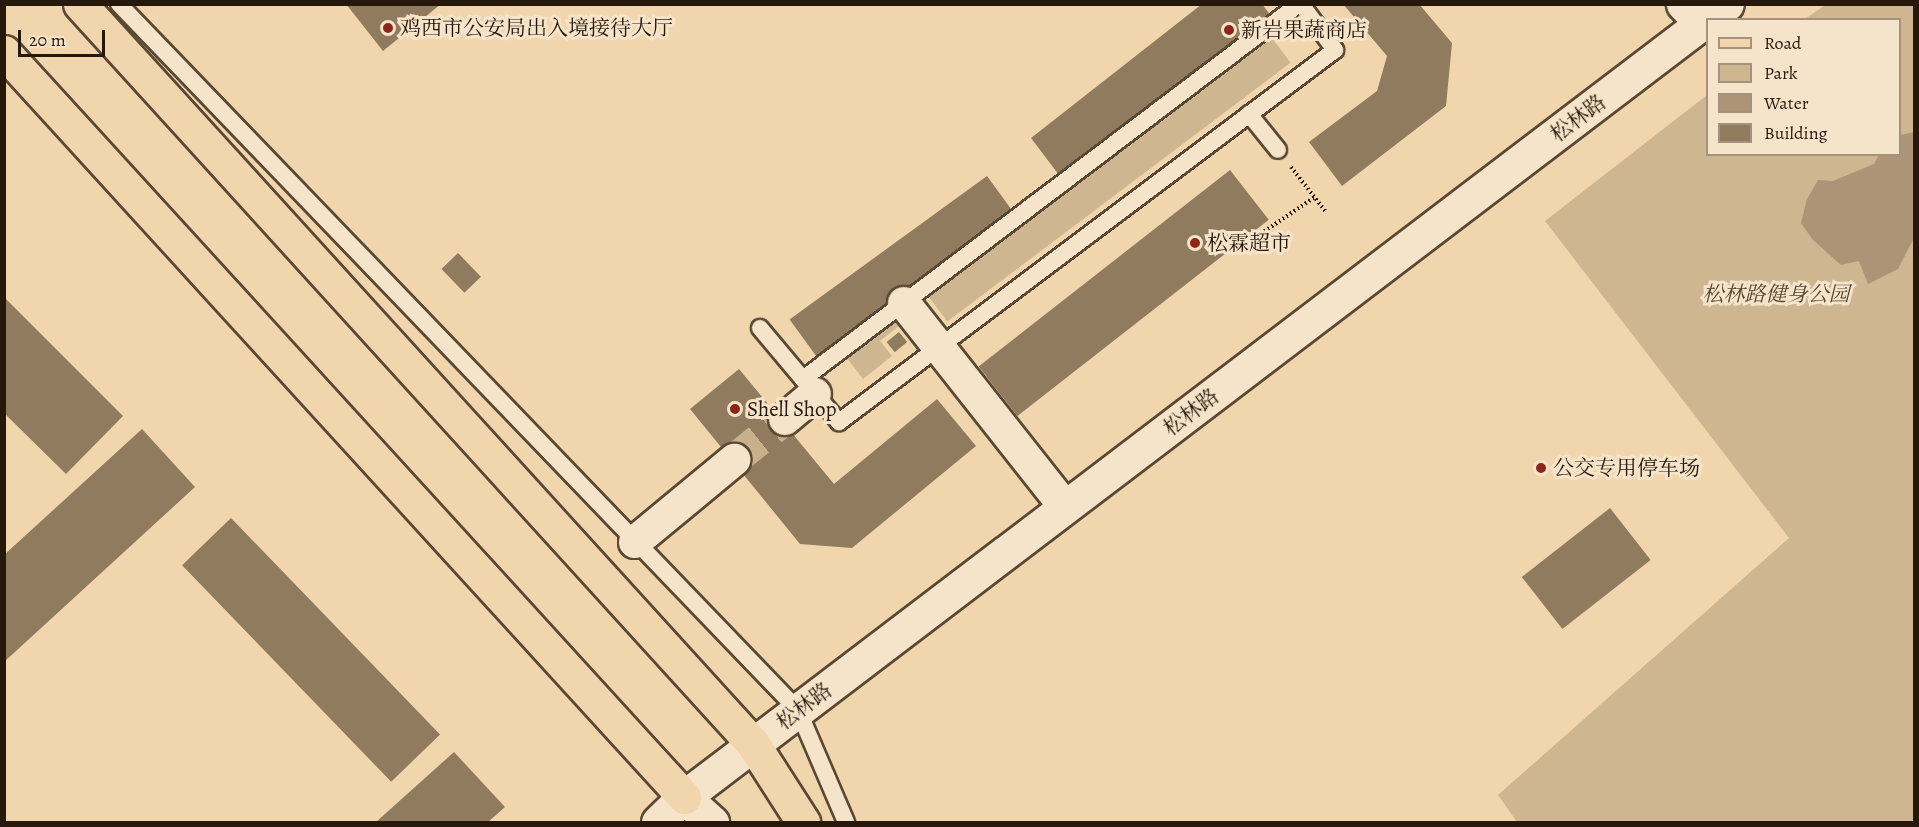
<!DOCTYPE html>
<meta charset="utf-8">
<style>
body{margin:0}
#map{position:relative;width:1919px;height:827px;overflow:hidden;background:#f1d6ad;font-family:Alegreya,"Noto Serif SC",serif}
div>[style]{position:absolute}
.green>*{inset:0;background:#ceb691;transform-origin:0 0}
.water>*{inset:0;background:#ac9576}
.building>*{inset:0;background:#907b5f;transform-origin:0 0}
.minor-tunnel>*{height:32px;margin-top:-16px;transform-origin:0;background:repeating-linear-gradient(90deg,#c8b08c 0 32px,transparent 0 48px)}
.path>*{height:4px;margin-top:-2px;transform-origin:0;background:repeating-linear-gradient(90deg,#26180a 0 1.5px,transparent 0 4.5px)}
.roads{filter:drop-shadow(2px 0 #594833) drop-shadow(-2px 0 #594833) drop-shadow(0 2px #594833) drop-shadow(0 -2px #594833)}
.service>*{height:16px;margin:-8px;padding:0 8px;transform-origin:8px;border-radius:8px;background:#f6e4ca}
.minor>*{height:32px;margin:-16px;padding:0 16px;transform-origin:16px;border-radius:16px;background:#f6e4ca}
.tertiary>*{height:33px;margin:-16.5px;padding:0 16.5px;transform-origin:16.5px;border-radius:16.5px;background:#f6e4ca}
.primary>*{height:33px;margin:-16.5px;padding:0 16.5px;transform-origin:16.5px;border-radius:16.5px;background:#f1d6ad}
.dots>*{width:16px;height:16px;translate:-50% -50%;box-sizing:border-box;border:3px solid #f6e4ca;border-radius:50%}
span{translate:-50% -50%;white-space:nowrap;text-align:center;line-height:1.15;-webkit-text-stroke:6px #f6e4ca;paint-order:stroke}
.poi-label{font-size:21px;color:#26180a}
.left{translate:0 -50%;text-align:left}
.street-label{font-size:21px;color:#26180a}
.park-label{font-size:21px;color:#584732;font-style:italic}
.frame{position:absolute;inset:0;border:6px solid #26180a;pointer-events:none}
.legend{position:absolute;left:1706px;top:18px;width:195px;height:138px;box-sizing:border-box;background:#f6e4ca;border:2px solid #a3927d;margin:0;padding:8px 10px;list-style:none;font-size:18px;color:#26180a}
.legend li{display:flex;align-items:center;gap:12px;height:30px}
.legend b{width:30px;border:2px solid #a3927d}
.scale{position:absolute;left:18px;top:30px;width:87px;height:27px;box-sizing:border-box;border:3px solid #26180a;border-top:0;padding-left:8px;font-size:18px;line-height:21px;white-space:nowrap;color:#26180a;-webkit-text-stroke:4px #f6e4ca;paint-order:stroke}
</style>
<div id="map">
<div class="green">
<i style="clip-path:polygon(1825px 5px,1914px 5px,1914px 822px,1517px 822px,1498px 795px,1789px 538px,1545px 221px,1707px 95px,1708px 154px,1900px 154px,1900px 20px,1805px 19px)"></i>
<i style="left:1272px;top:38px;width:31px;height:430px;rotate:53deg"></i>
<i style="clip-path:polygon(891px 317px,899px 326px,880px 341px,892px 356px,863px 379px,844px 354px)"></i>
</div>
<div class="water">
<i style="clip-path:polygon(1914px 132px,1914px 238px,1898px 269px,1868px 284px,1859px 261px,1841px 265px,1813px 240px,1801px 223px,1807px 199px,1818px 180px,1833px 181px,1874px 164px,1879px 155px,1900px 154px,1900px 135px)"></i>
</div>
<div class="building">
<i style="clip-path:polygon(346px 4px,441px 4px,383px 51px)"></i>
<i style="clip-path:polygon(1202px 4px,1262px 4px,1271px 16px,1062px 179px,1031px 138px)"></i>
<i style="clip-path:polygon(1343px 4px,1419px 4px,1452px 43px,1446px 106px,1342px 186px,1309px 142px,1377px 91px,1387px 56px)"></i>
<i style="left:1230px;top:170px;width:63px;height:319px;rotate:52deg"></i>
<i style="left:987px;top:176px;width:52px;height:244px;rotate:54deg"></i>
<i style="left:458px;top:253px;width:33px;height:23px;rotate:46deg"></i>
<i style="clip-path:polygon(4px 297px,123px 416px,66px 474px,4px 413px)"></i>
<i style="left:899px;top:332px;width:13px;height:16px;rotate:51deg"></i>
<i style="clip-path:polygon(739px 369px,834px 484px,937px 399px,976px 446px,852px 548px,800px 544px,690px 409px)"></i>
<i style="clip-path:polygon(142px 429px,195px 487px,4px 662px,4px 555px)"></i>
<i style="left:1610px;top:508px;width:66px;height:112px;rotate:52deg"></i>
<i style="left:231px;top:518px;width:301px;height:68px;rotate:46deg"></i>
<i style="clip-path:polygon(454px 752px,505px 807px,488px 822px,376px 822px)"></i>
</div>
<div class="minor-tunnel">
<i style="left:734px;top:460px;width:65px;rotate:-38.8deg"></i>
</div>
<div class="path">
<i style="left:1291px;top:167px;width:57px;rotate:52.1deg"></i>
<i style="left:1253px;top:239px;width:75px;rotate:-34.1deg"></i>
</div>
<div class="roads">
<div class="service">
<i style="left:119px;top:4px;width:980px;rotate:46.12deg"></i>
<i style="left:798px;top:710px;width:122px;rotate:66.8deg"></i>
<i style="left:1249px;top:114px;width:46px;rotate:51.1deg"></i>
<i style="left:760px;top:328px;width:123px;rotate:50deg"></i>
<i style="left:839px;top:422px;width:620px;rotate:-36.87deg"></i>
<i style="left:1335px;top:50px;width:57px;rotate:-126.5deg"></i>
<i style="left:803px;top:379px;width:622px;rotate:-37.09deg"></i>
</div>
<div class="minor">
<i style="left:904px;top:303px;width:260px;rotate:51.7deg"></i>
<i style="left:785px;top:419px;width:39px;rotate:-40deg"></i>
<i style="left:635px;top:542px;width:129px;rotate:-39.6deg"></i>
</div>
<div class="tertiary">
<i style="left:1683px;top:4px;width:28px;rotate:46deg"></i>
<i style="left:684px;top:797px;width:38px;rotate:42deg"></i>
<i style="left:658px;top:822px;width:36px;rotate:-44deg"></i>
<i style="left:684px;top:797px;width:1310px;rotate:-37.25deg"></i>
</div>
<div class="primary">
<i style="left:80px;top:4px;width:1000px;rotate:47.71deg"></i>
<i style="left:753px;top:744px;width:93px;rotate:57.3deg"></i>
<i style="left:4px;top:52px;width:1009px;rotate:47.61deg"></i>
</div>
</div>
<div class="dots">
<i style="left:388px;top:28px;background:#8f2418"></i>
<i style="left:1229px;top:30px;background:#8f2418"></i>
<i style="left:1195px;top:243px;background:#8f2418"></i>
<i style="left:735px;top:409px;background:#8f2418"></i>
<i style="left:1541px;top:468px;background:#8f2418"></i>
</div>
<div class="poi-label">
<span class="left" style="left:400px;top:28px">鸡西市公安局出入境接待大厅</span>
<span class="left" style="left:1241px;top:30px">新岩果蔬商店</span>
<span class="left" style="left:1207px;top:243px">松霖超市</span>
<span class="left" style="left:747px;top:409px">Shell Shop</span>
<span class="left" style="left:1553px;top:468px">公交专用停车场</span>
</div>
<div class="street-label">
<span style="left:1578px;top:118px;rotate:-37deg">松林路</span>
<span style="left:1191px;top:412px;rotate:-37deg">松林路</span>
<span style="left:804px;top:706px;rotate:-37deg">松林路</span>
</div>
<div class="park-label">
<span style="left:1776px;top:294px">松林路健身公园</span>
</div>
<div class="frame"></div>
<ul class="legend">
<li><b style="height:8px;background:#f1d6ad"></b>Road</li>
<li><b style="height:16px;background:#ceb691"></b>Park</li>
<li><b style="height:16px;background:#ac9576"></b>Water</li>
<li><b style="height:16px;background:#907b5f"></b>Building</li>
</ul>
<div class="scale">20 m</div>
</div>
